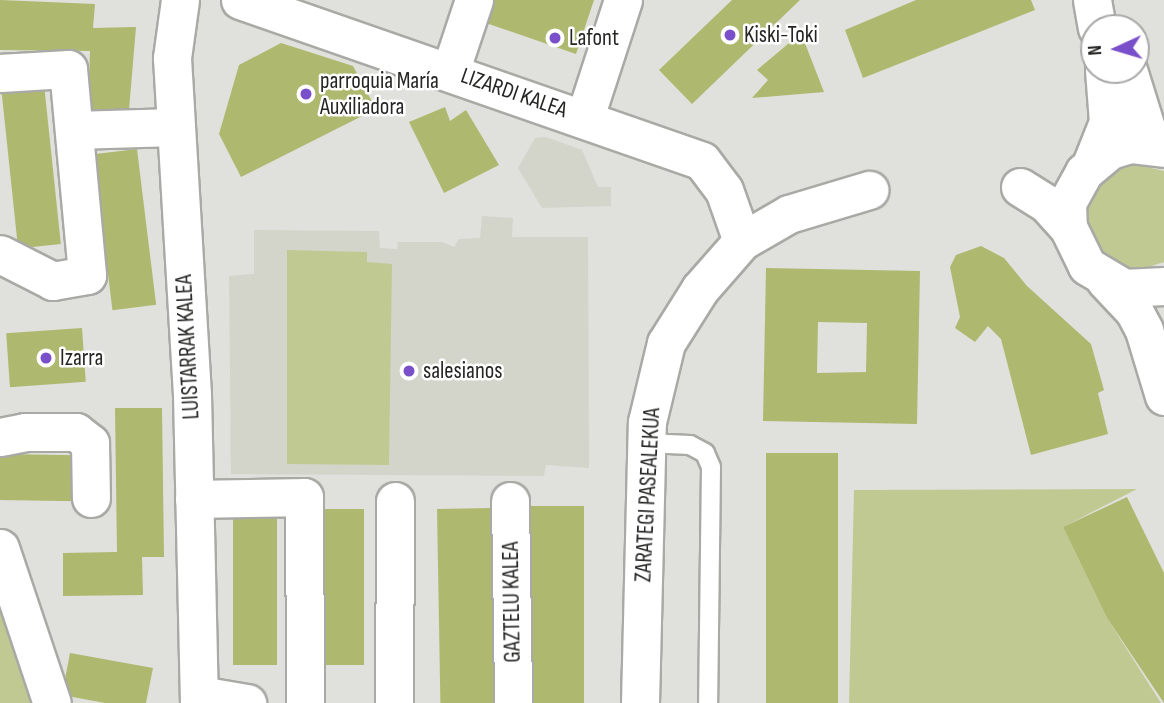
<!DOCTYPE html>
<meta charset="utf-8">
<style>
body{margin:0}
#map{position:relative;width:1164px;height:703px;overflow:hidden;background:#e0e0dc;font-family:"Sofia Sans Condensed",sans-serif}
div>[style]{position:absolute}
.built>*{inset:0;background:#d3d5cb}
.green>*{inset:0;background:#c1c992}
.building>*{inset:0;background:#aeb96f;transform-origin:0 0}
.roads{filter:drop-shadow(2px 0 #a9a9a5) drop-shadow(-2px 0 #a9a9a5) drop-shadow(0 2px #a9a9a5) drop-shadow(0 -2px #a9a9a5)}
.lane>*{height:18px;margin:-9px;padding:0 9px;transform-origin:9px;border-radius:9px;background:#fff}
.street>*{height:37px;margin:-18.5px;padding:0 18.5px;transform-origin:18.5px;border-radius:18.5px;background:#fff}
.dots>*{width:19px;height:19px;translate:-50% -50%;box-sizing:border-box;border:4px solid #fff;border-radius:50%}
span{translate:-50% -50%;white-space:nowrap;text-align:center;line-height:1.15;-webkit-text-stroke:5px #fff;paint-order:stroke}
.poi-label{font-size:23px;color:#252624}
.left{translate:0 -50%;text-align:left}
.street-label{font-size:23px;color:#252624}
.north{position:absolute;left:1080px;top:14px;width:70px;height:70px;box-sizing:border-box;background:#fff;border:2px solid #a8a8a7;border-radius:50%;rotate:266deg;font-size:19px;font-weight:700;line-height:28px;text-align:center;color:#252624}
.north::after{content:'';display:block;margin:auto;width:24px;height:32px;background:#7950c9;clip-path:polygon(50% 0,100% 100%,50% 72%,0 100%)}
</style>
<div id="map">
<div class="built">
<i style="clip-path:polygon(546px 137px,582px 150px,598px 187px,611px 187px,611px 206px,542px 208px,518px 168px,535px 138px)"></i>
<i style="clip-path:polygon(482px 216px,513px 218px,512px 237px,588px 237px,589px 468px,546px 465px,544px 476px,231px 474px,229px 276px,254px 274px,254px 230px,379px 231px,380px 248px,397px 249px,398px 242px,442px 242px,454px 247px,459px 239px,480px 238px)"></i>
</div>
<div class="green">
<i style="clip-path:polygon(1135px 164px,1164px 171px,1164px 262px,1142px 269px,1122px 267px,1104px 256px,1092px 241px,1086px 220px,1090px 197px,1099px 181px,1116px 169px)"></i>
<i style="clip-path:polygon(287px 250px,367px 252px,367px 262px,392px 264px,389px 465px,287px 464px)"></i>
<i style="clip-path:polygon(1137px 489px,1063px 527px,1107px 618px,1161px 703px,849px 703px,854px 490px)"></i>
<i style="clip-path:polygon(0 589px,41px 703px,0 703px)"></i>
</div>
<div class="building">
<i style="clip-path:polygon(0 0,95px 4px,93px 28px,136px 27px,129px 110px,88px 109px,90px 51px,0 50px)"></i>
<i style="clip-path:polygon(491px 0,594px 0,576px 54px,483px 22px)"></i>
<i style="clip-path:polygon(732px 0,800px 0,692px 104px,659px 70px)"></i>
<i style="clip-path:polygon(916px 0,1031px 0,1035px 10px,863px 78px,845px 30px)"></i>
<i style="clip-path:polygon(801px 33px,824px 92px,752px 98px,768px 80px,757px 70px)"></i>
<i style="clip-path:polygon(281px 43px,353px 66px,376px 109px,241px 177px,219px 134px,239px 65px)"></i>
<i style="left:44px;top:84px;width:161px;height:43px;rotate:84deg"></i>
<i style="clip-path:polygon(445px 107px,450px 121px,466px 110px,499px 165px,444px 193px,409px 122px)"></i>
<i style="left:137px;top:149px;width:157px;height:44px;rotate:83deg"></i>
<i style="clip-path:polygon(981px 246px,1004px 258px,1027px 286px,1091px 344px,1104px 390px,1098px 393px,1108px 434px,1031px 455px,1001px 339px,988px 326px,975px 342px,955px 328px,960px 317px,950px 267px,956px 255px)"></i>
<i style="clip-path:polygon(evenodd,766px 268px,920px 271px,917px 424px,763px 421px,766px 268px,818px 322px,867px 323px,866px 372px,817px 373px,818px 322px)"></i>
<i style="left:82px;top:328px;width:54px;height:76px;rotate:86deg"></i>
<i style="clip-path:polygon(115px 408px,162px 408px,164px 557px,142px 557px,143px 595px,63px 596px,63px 553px,117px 552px)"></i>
<i style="left:766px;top:453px;width:72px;height:250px"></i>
<i style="left:0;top:454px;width:78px;height:46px;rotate:1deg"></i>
<i style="clip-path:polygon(1127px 497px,1164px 573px,1164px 703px,1107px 618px,1063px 527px)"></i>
<i style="left:530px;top:506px;width:54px;height:197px"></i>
<i style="left:233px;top:508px;width:44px;height:157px"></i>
<i style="left:491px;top:508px;width:195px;height:54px;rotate:89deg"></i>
<i style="left:319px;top:509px;width:45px;height:156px"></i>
<i style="clip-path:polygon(70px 653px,153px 668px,146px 703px,105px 703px,62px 695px)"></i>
</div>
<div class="roads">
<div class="lane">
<i style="left:646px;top:443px;width:44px;rotate:2.6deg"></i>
<i style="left:690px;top:445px;width:17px;rotate:28deg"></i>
<i style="left:705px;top:453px;width:15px;rotate:67deg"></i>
<i style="left:711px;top:467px;width:236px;rotate:90.7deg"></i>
</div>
<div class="street">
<i style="left:180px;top:0;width:59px;rotate:97.9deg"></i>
<i style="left:172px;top:58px;width:338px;rotate:86.6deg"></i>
<i style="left:192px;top:395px;width:308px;rotate:88.7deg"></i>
<i style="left:240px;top:0;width:489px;rotate:19.2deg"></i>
<i style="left:702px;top:161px;width:36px;rotate:53deg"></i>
<i style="left:724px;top:190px;width:54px;rotate:70.6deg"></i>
<i style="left:1092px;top:0;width:28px;rotate:80deg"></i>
<i style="left:1128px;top:70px;width:77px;rotate:72.7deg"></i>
<i style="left:450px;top:72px;width:76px;rotate:-71.6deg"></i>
<i style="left:0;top:73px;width:68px;rotate:-3.4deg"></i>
<i style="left:68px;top:69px;width:207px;rotate:84.7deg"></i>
<i style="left:87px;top:275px;width:35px;rotate:170deg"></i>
<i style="left:53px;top:281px;width:59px;rotate:-153deg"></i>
<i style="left:585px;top:117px;width:123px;rotate:-72deg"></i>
<i style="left:75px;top:130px;width:99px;rotate:-1.7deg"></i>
<i style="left:1164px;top:148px;width:34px;rotate:-173deg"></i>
<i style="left:1130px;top:144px;width:21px;rotate:163deg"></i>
<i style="left:1110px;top:150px;width:34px;rotate:140deg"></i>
<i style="left:1084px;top:172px;width:35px;rotate:119deg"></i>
<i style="left:1067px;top:203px;width:24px;rotate:88deg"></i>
<i style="left:1068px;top:227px;width:43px;rotate:64deg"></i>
<i style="left:1087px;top:266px;width:43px;rotate:30.7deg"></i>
<i style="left:1124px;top:288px;width:40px;rotate:-2.9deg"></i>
<i style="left:1092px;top:162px;width:43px;rotate:-68.2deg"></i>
<i style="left:1108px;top:122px;width:52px;rotate:-94.4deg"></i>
<i style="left:1020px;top:187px;width:32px;rotate:32deg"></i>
<i style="left:1047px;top:204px;width:31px;rotate:48deg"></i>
<i style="left:1105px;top:280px;width:42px;rotate:46.9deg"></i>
<i style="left:1134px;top:311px;width:21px;rotate:62deg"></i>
<i style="left:1144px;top:330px;width:69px;rotate:73.1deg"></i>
<i style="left:0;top:437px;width:25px;rotate:-11deg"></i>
<i style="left:25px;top:432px;width:51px"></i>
<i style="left:76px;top:432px;width:18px;rotate:38deg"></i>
<i style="left:90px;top:443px;width:55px;rotate:89deg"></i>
<i style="left:194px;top:499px;width:110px;rotate:-1deg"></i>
<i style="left:304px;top:497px;width:206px;rotate:89.7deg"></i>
<i style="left:510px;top:501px;width:202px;rotate:89.1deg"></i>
<i style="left:0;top:548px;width:163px;rotate:71.5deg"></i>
<i style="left:200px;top:695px;width:48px;rotate:9.7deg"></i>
<i style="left:394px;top:703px;width:202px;rotate:-89.7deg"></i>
<i style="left:640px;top:703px;width:281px;rotate:-88.6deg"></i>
<i style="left:647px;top:422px;width:81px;rotate:-76.5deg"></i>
<i style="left:666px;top:343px;width:64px;rotate:-57.8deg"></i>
<i style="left:700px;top:289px;width:64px;rotate:-48.8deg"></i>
<i style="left:742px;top:241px;width:54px;rotate:-29.9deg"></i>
<i style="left:789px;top:214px;width:84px;rotate:-16.7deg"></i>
</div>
</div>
<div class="dots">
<i style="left:730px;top:35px;background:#7950c9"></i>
<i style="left:555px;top:38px;background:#7950c9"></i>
<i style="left:306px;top:94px;background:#7950c9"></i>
<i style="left:46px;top:358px;background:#7950c9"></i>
<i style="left:409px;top:371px;background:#7950c9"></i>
</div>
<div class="poi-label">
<span class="left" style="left:744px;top:35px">Kiski-Toki</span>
<span class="left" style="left:569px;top:38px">Lafont</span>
<span class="left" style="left:320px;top:94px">parroquia María<br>Auxiliadora</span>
<span class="left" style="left:60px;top:358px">Izarra</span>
<span class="left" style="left:423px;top:371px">salesianos</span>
</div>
<div class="street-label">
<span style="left:514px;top:93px;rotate:19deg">LIZARDI KALEA</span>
<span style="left:188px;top:347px;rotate:-93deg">LUISTARRAK KALEA</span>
<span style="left:648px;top:495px;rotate:-87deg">ZARATEGI PASEALEKUA</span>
<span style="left:512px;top:602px;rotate:-91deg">GAZTELU KALEA</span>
</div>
<div class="north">N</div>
</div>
